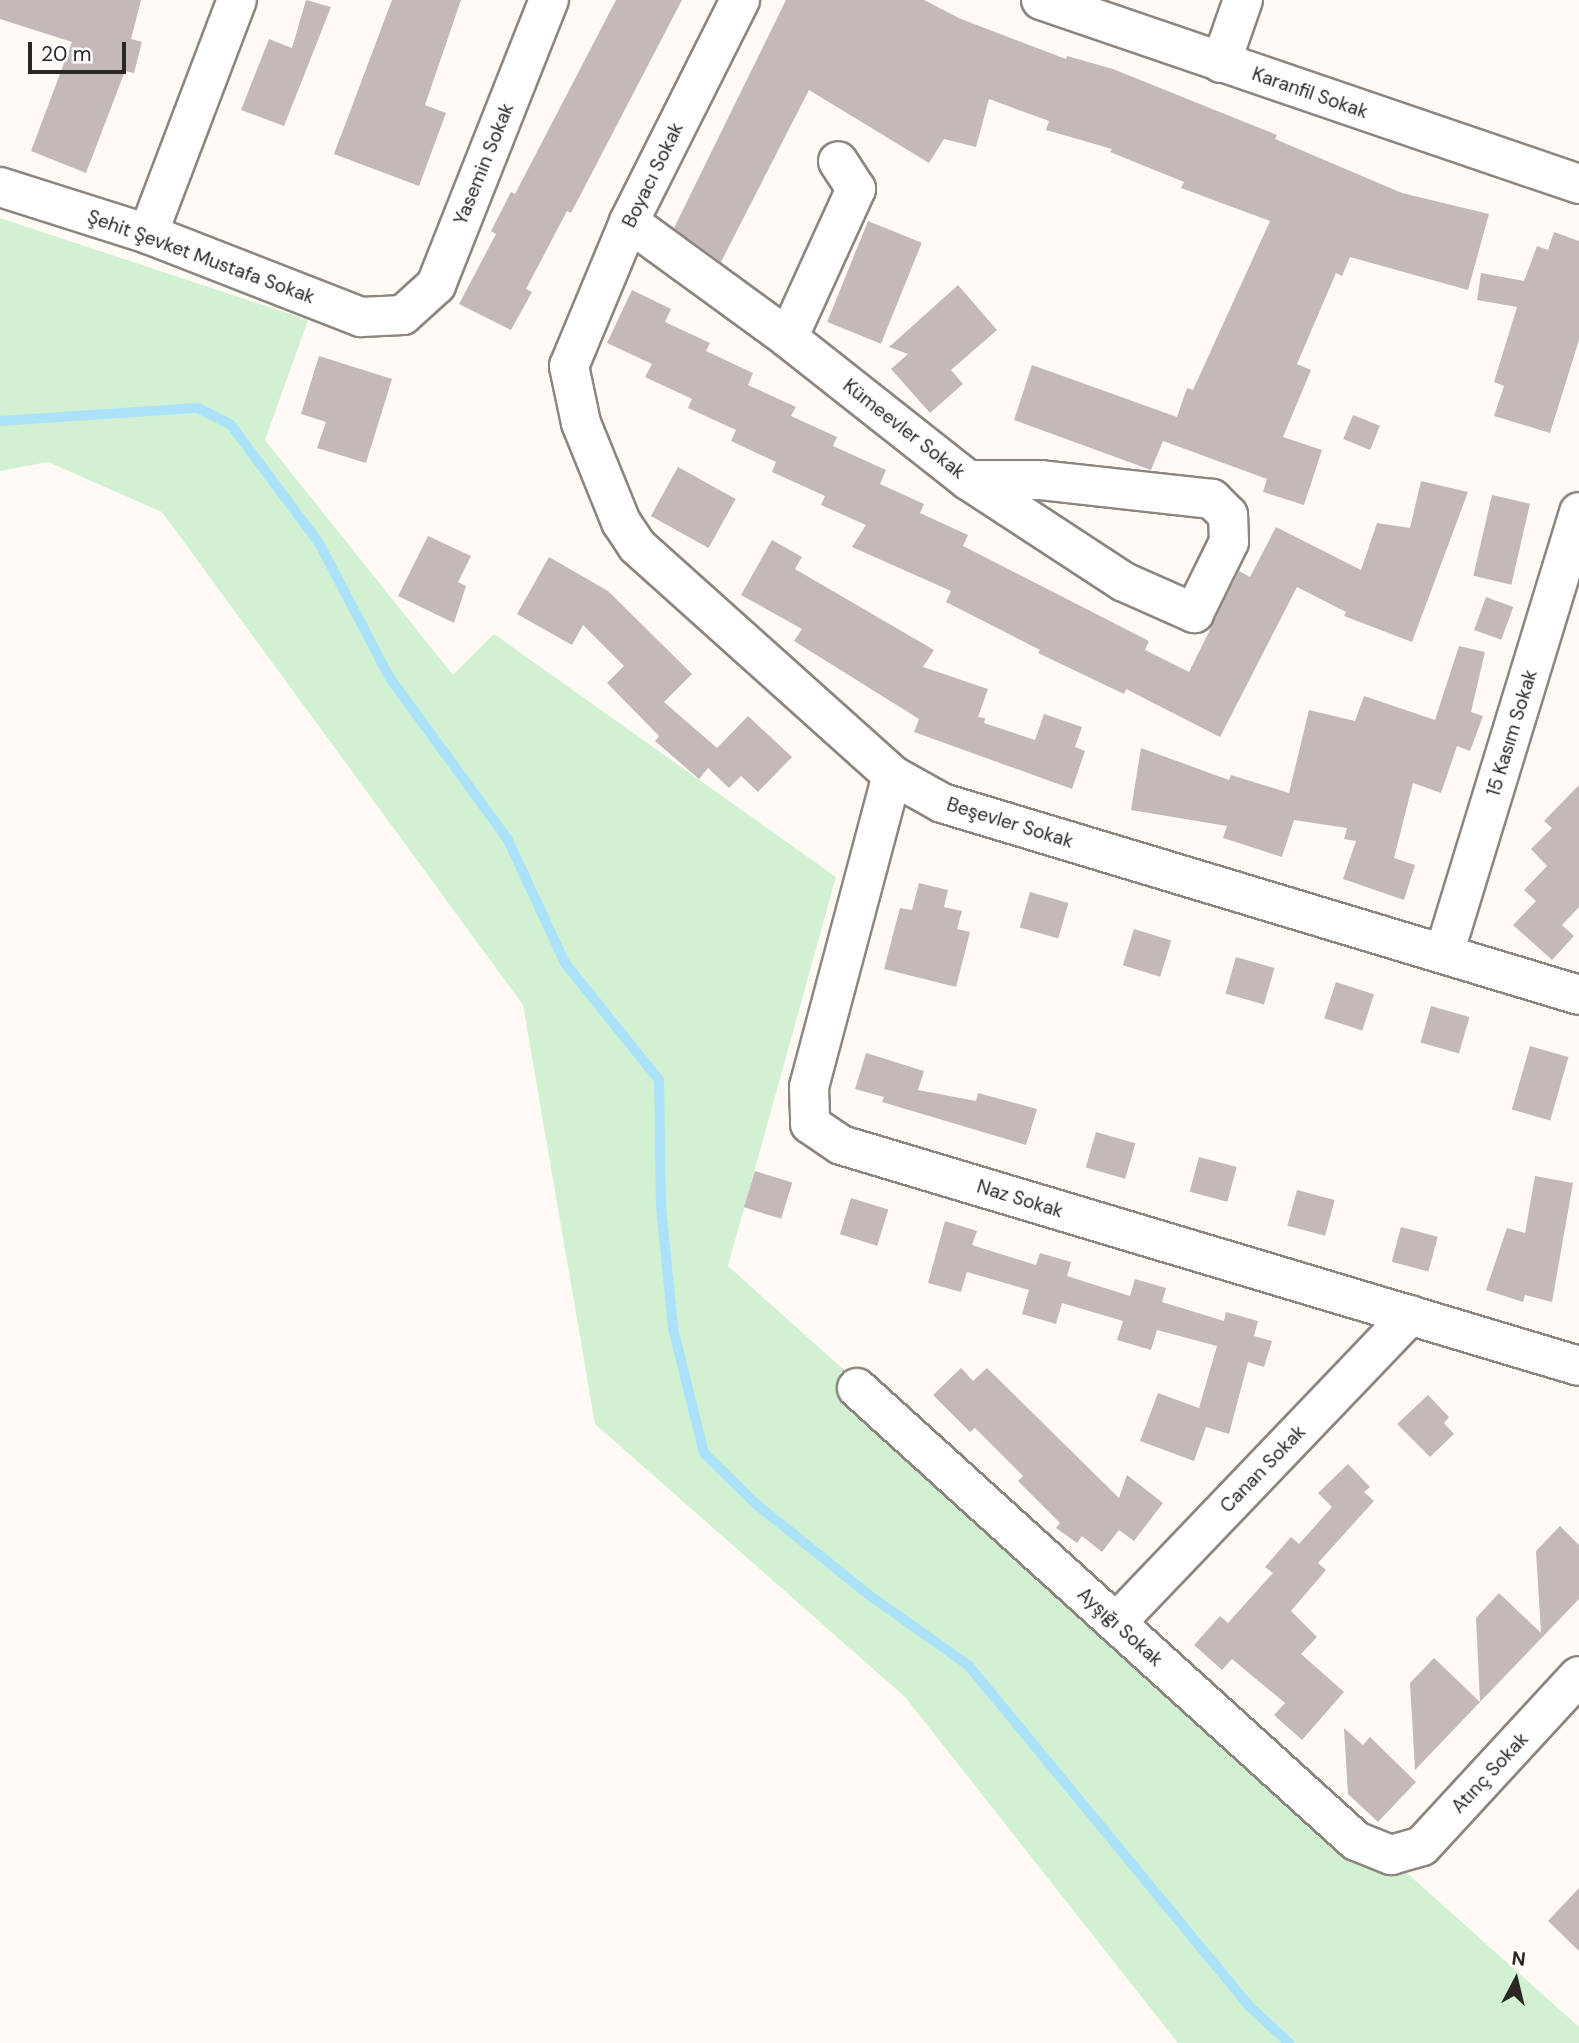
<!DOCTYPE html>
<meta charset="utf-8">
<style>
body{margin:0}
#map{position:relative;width:1579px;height:2043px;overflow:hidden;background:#fffaf6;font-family:"DM Sans",sans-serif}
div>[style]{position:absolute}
.green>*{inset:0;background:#d2f1d3}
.stream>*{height:10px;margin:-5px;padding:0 5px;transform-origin:5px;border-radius:5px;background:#abe2fa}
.building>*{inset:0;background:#c4b9b8;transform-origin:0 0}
.roads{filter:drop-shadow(2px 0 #8d867f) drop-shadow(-2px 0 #8d867f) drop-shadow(0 2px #8d867f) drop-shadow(0 -2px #8d867f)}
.minor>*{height:38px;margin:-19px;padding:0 19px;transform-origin:19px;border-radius:19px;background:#fff}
span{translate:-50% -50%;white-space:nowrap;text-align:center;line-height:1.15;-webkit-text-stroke:7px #fff;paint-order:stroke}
.street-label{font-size:19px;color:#2a2724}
.north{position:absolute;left:1481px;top:1945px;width:70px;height:70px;-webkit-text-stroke:5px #fff;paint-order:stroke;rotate:7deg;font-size:19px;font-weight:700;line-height:28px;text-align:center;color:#2a2724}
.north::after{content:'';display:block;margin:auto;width:24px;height:32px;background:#2a2724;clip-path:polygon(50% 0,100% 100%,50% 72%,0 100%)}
.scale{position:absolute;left:28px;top:42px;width:98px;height:32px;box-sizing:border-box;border:4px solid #2a2724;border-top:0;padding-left:9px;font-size:21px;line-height:24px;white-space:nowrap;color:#2a2724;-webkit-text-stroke:5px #fff;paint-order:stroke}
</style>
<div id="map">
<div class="green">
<i style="clip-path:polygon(0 218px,308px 320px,265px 440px,453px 675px,494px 634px,836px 877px,728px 1266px,1579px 2027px,1579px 2043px,1178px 2043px,905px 1697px,595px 1424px,523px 1005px,162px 512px,48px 462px,0 471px)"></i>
</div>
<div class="stream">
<i style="left:0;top:421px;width:198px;rotate:-3.8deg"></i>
<i style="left:198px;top:408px;width:37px;rotate:27deg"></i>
<i style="left:231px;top:425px;width:147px;rotate:53.3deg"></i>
<i style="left:319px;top:543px;width:153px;rotate:62.3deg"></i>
<i style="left:390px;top:678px;width:200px;rotate:53.9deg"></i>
<i style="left:508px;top:840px;width:136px;rotate:65.1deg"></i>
<i style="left:565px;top:963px;width:150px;rotate:51.2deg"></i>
<i style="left:659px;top:1080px;width:127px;rotate:89.1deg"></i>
<i style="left:661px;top:1207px;width:122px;rotate:84.3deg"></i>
<i style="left:673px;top:1328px;width:129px;rotate:76.1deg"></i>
<i style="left:704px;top:1453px;width:73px;rotate:44.4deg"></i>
<i style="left:756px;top:1504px;width:145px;rotate:38.8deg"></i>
<i style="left:869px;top:1595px;width:121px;rotate:35.3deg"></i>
<i style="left:968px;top:1665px;width:440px;rotate:50.5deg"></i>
<i style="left:1248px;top:2005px;width:56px;rotate:42.8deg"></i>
</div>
<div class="building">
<i style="clip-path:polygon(0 0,141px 0,131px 39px,142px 42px,134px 73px,125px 71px,86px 173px,31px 151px,72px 42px,0 19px)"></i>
<i style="clip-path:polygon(306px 0,331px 7px,284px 126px,241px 110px,269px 39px,292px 48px)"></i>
<i style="clip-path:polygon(392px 0,461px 0,425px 105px,446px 113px,419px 186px,334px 154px)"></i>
<i style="clip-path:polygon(616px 0,682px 0,571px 213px,567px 211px,526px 289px,532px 292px,511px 330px,459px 304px,496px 234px,491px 231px,511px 192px,515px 194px)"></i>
<i style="clip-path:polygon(786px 0,924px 0,961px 19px,1066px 59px,1067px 56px,1113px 69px,1277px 135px,1275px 139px,1402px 193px,1489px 214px,1468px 290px,1350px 257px,1342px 276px,1336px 273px,1297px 364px,1311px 370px,1283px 437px,1322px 450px,1304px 505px,1263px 492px,1267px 479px,1163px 441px,1151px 470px,1014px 420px,1032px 365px,1177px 417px,1187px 388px,1193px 390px,1270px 221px,1181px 188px,1184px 182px,1110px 152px,1112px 149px,1046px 130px,1049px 121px,989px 99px,976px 147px,944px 139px,929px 163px,809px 90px,721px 262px,674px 228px)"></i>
<i style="left:868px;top:221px;width:58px;height:109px;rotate:22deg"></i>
<i style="clip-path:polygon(1554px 232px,1579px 241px,1579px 340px,1550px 433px,1494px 416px,1504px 386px,1494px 382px,1517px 307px,1477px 300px,1481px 273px,1524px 281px,1537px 246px,1548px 250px)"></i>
<i style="clip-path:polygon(958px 285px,997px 330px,951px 370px,963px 384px,930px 413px,891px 369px,908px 354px,889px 347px)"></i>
<i style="clip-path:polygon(632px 290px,671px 309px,665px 322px,710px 343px,706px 351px,753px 373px,748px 385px,796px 407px,791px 416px,837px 437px,833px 446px,886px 470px,880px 484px,924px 504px,920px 513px,968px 535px,963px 546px,1149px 641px,1145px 650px,1189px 672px,1239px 571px,1250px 577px,1276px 527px,1361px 570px,1377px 523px,1410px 528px,1421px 481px,1468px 492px,1412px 642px,1344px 616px,1346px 612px,1297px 587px,1220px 737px,1126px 689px,1124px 694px,1038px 653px,1040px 650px,946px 602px,951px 591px,852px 547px,866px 525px,821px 505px,825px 496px,772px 472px,776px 462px,731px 441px,736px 430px,688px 408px,692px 399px,645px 377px,652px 364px,607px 343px)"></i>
<i style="clip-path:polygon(319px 356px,392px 379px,366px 463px,317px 448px,326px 422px,301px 414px)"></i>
<i style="left:1353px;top:415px;width:29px;height:26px;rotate:22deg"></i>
<i style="left:678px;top:467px;width:66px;height:56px;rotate:29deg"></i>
<i style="left:1492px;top:495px;width:39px;height:83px;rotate:13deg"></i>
<i style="clip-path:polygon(428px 536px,471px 556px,458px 582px,466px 586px,454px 623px,398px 596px)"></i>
<i style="clip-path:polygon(772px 540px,802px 557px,795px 569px,934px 650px,923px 667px,988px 689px,978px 717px,985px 718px,984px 723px,1035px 740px,1044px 714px,1082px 727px,1075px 747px,1085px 751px,1072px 789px,914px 732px,919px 719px,794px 641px,802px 629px,741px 595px)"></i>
<i style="clip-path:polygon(549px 557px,608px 591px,692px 674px,664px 702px,717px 748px,748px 716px,792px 757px,758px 792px,741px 776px,729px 788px,708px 768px,699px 779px,655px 741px,659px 736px,607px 683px,624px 666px,583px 625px,572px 645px,517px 614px)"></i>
<i style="left:1486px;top:597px;width:29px;height:35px;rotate:20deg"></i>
<i style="clip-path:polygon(1459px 646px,1485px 652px,1471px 712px,1483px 716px,1470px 751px,1457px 746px,1441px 793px,1413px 783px,1394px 858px,1415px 865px,1404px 900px,1343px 879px,1356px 841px,1344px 839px,1347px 828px,1294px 820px,1282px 857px,1223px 838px,1227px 826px,1131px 810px,1141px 748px,1229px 780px,1231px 775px,1289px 793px,1309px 710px,1355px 721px,1364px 696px,1435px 720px)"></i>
<i style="clip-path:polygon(1579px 785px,1579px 907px,1562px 925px,1574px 936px,1552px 960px,1513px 925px,1536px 901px,1524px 890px,1547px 866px,1531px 849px,1552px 828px,1544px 821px)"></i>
<i style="clip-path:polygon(919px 883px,948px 890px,944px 907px,962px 911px,957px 929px,970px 932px,956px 987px,884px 969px,900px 908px,912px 910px)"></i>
<i style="left:1030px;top:892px;width:40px;height:37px;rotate:16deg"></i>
<i style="left:1134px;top:929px;width:39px;height:38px;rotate:17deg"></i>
<i style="left:1236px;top:957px;width:40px;height:38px;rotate:16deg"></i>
<i style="left:1336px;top:982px;width:40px;height:38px;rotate:18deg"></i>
<i style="left:1431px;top:1006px;width:40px;height:38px;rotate:16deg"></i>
<i style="left:1530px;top:1046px;width:40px;height:66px;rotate:16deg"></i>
<i style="clip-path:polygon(866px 1053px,924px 1071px,918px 1090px,976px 1101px,978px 1093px,1037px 1109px,1026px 1145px,882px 1102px,884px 1097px,855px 1089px)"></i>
<i style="left:1096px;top:1132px;width:41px;height:37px;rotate:16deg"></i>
<i style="left:1199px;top:1157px;width:39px;height:36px;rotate:15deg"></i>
<i style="left:755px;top:1171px;width:39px;height:38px;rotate:17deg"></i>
<i style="clip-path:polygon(1535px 1176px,1573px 1183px,1552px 1302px,1525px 1295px,1523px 1302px,1486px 1290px,1507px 1228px,1525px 1233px)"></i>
<i style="left:1297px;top:1190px;width:39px;height:37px;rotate:15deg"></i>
<i style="left:851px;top:1198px;width:39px;height:38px;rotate:17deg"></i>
<i style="clip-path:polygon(945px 1221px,977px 1231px,972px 1245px,1036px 1265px,1040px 1253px,1071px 1262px,1067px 1276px,1130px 1296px,1135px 1279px,1166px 1288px,1162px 1302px,1224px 1321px,1226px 1312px,1258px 1321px,1254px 1336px,1272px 1341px,1264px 1367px,1248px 1362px,1229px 1434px,1206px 1427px,1194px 1461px,1140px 1441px,1158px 1393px,1199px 1408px,1217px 1346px,1157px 1330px,1151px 1350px,1117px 1340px,1123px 1321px,1062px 1303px,1056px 1324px,1022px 1314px,1029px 1290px,967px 1272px,961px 1292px,928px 1283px)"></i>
<i style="left:1401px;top:1227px;width:38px;height:36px;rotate:15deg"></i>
<i style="clip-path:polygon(961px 1368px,973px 1381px,987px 1368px,1119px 1498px,1127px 1475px,1163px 1503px,1134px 1541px,1119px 1530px,1102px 1552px,1082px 1536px,1077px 1543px,1056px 1528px,1060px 1523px,1018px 1481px,1023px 1476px,975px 1428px,970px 1432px,933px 1395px)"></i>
<i style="clip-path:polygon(1428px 1395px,1449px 1417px,1444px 1423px,1454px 1434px,1430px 1457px,1397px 1424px)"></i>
<i style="clip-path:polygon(1348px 1464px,1370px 1487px,1364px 1492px,1374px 1501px,1318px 1563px,1326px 1570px,1291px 1611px,1317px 1637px,1301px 1654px,1344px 1692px,1302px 1740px,1274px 1715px,1285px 1703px,1232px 1659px,1222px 1670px,1194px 1645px,1220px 1616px,1228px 1623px,1273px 1573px,1265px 1567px,1291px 1537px,1299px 1544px,1332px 1507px,1318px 1493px)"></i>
<i style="clip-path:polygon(1560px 1526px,1579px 1545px,1579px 1599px,1480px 1702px,1476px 1618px,1499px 1593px,1541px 1633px,1536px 1551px)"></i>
<i style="clip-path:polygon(1434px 1658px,1480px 1702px,1415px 1770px,1410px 1683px)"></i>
<i style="clip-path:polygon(1344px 1728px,1363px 1745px,1370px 1737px,1416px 1782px,1378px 1822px,1348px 1794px)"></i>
<i style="clip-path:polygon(1579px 1888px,1579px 1951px,1548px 1921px)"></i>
</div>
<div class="roads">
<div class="minor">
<i style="left:740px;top:0;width:248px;rotate:116.6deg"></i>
<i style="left:629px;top:222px;width:156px;rotate:112.6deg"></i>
<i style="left:569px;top:366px;width:58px;rotate:78.1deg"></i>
<i style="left:581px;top:423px;width:107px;rotate:68deg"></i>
<i style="left:621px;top:522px;width:29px;rotate:56deg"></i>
<i style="left:637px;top:546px;width:343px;rotate:41.9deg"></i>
<i style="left:892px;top:775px;width:57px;rotate:29.2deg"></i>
<i style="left:942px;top:803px;width:665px;rotate:16.77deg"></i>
<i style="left:1041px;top:0;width:569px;rotate:18.88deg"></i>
<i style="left:1221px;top:63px;width:67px;rotate:-70.8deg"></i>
<i style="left:0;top:187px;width:155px;rotate:17.6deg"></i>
<i style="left:148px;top:234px;width:229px;rotate:21.3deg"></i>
<i style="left:361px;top:317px;width:42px;rotate:-2.7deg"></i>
<i style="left:403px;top:315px;width:45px;rotate:-42.3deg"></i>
<i style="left:436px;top:285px;width:307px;rotate:-68.4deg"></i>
<i style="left:629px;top:222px;width:197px;rotate:36.1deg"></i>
<i style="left:788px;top:338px;width:229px;rotate:38.3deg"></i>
<i style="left:968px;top:480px;width:186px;rotate:33.2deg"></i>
<i style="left:1124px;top:582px;width:77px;rotate:23.9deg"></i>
<i style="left:1194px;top:613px;width:79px;rotate:-63.8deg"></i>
<i style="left:1229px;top:542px;width:27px;rotate:-92deg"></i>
<i style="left:1228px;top:515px;width:23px;rotate:-135deg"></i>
<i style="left:1212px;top:499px;width:172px;rotate:-173.7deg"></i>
<i style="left:1041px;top:480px;width:73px;rotate:180deg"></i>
<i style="left:148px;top:234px;width:250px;rotate:-69.2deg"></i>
<i style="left:788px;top:338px;width:164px;rotate:-65.5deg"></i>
<i style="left:856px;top:189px;width:33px;rotate:-123deg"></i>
<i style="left:892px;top:775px;width:323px;rotate:104.9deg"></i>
<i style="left:809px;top:1087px;width:37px;rotate:88deg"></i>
<i style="left:810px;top:1124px;width:37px;rotate:34deg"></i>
<i style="left:841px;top:1145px;width:770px;rotate:16.67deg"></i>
<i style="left:1444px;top:954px;width:462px;rotate:-73deg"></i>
<i style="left:857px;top:1388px;width:674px;rotate:42.23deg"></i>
<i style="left:1356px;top:1841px;width:38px;rotate:22deg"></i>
<i style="left:1391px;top:1855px;width:32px;rotate:-16deg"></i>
<i style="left:1422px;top:1846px;width:231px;rotate:-47.3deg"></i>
<i style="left:1116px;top:1623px;width:426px;rotate:-46.3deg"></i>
</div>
</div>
<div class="street-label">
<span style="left:1310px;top:93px;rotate:19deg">Karanfil Sokak</span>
<span style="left:484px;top:164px;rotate:-68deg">Yasemin Sokak</span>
<span style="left:653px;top:175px;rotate:-64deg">Boyacı Sokak</span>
<span style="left:201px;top:257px;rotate:20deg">Şehit Şevket Mustafa Sokak</span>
<span style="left:904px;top:429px;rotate:38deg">Kümeevler Sokak</span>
<span style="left:1512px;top:733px;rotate:-73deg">15 Kasım Sokak</span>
<span style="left:1010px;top:823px;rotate:17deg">Beşevler Sokak</span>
<span style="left:1020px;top:1199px;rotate:17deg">Naz Sokak</span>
<span style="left:1263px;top:1469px;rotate:-46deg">Canan Sokak</span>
<span style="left:1120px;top:1627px;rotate:42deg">Ayşığı Sokak</span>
<span style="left:1490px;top:1773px;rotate:-47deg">Atınç Sokak</span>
</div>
<div class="north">N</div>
<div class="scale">20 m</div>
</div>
